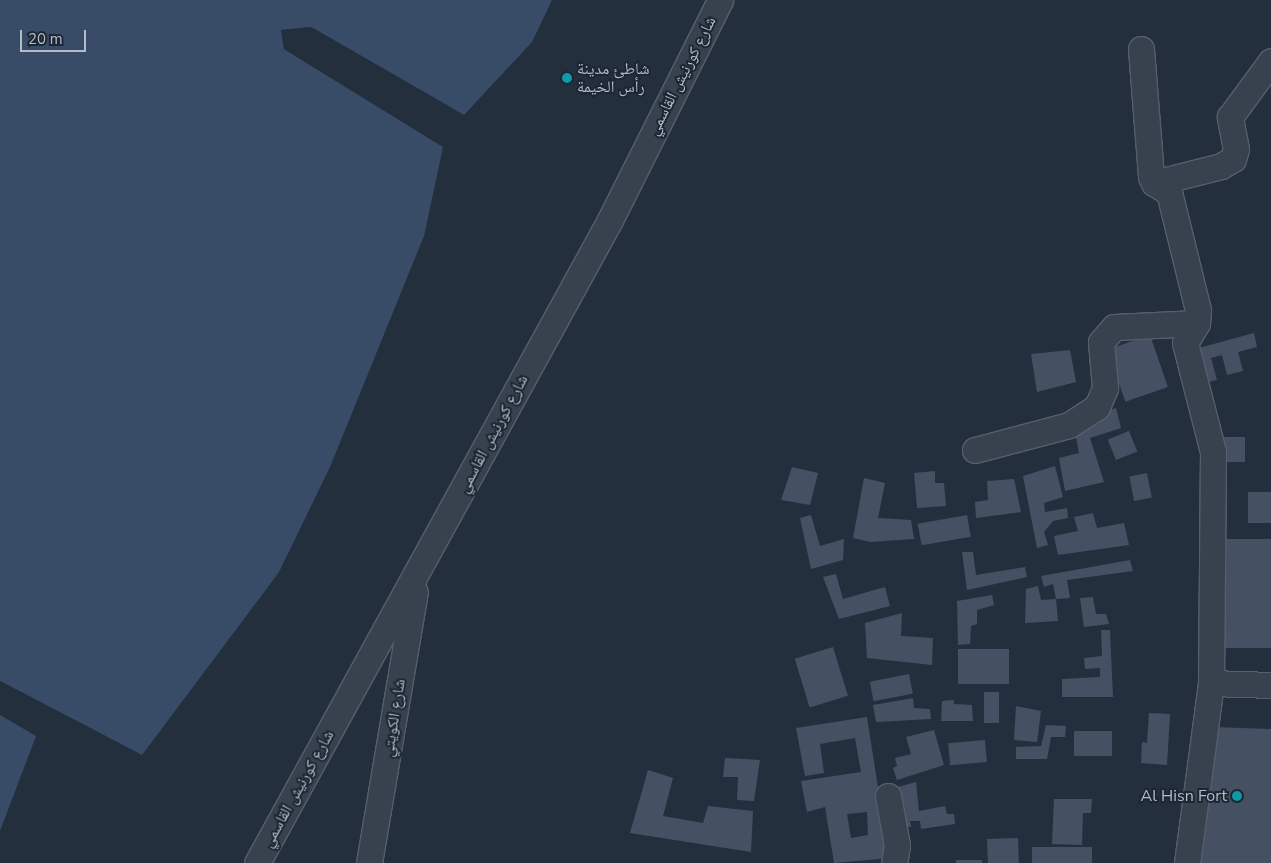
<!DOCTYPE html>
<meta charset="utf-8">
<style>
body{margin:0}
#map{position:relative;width:1271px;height:863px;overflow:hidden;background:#242f3e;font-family:"Nunito Sans","Noto Naskh Arabic",sans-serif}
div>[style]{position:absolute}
.water>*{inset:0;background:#394c67}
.pier>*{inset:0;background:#242f3e}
.building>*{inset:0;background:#455162;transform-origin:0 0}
.roads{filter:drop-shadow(1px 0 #565f6c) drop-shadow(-1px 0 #565f6c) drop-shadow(0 1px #565f6c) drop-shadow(0 -1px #565f6c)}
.minor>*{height:25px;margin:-12.5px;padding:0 12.5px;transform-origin:12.5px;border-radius:12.5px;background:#38414e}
.dots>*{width:14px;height:14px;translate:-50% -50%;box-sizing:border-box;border:2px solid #1d2633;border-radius:50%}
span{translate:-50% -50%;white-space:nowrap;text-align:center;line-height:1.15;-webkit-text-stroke:4px #1d2633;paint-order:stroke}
.poi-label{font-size:16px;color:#b4bcc9}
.left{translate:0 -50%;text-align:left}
.right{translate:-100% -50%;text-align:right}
.street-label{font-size:16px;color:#b4bcc9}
.scale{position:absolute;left:20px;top:30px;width:66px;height:22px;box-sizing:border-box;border:2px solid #b4bcc9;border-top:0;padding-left:6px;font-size:15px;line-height:18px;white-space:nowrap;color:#b4bcc9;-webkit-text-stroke:4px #1d2633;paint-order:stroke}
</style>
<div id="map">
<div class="water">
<i style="clip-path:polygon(0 0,552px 0,532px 42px,464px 115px,311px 27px,281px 30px,284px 49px,443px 147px,424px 236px,330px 467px,279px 572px,142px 755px,0 681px)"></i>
<i style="clip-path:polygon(0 715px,36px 736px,0 831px)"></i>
</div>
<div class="pier">
<i style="clip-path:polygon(311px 27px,466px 116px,310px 29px,284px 32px,286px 47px,445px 148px,284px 49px,281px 30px)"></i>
<i style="clip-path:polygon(0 681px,142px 755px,144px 756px,0 683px)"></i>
</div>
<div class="building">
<i style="clip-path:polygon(1254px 333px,1257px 347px,1238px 352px,1243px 371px,1227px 375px,1222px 355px,1211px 358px,1217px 380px,1203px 383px,1195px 349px)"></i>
<i style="left:1150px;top:335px;width:55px;height:45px;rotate:71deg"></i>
<i style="clip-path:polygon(1070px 350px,1076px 382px,1037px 392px,1031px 354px)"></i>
<i style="clip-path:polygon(1116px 408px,1121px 428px,1090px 438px,1104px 482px,1065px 491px,1059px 458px,1079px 453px,1075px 432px,1087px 429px,1084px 418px)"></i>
<i style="left:1129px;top:431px;width:22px;height:23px;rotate:68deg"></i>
<i style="left:1221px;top:437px;width:24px;height:25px"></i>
<i style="clip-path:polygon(1055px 466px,1063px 497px,1044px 503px,1045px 512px,1067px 508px,1068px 518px,1053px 521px,1044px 532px,1048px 545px,1037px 548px,1023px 476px)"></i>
<i style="clip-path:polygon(792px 467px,818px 473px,810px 505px,781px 500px)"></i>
<i style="clip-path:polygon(935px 471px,935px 483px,944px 483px,946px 506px,917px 508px,914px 473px)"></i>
<i style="left:1147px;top:473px;width:25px;height:18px;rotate:79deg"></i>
<i style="clip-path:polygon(864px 478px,885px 483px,878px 518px,911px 520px,914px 539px,870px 542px,853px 538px)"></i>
<i style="clip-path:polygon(1014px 479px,1021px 512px,976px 518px,975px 502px,988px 500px,987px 481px)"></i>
<i style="left:1271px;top:492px;width:31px;height:23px;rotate:90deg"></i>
<i style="clip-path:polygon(1093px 513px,1097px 528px,1124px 523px,1129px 545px,1058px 555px,1054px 536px,1078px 531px,1074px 517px)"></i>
<i style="clip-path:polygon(811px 515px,820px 546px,844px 539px,843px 560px,811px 569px,800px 518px)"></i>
<i style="left:967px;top:515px;width:22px;height:50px;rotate:80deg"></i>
<i style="left:1271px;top:539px;width:109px;height:51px;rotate:90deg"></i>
<i style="clip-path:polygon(962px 552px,973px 552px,976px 575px,1025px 567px,1027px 577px,967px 590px)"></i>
<i style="clip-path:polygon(1130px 560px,1133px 571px,1067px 580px,1070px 598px,1056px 599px,1053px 584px,1044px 587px,1041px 576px)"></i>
<i style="clip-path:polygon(836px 574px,843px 599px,885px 587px,890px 606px,839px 619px,823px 577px)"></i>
<i style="clip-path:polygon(1038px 586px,1041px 600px,1056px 599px,1058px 621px,1025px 623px,1026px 589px)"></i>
<i style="clip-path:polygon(992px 595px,994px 605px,977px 610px,977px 624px,971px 626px,970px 644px,958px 645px,957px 601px)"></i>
<i style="clip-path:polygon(1093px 597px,1096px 614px,1106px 614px,1109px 624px,1084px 627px,1080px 598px)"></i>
<i style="clip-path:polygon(902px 613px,901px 636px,933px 638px,932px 665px,867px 658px,865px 623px)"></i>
<i style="clip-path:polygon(1101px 630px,1110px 630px,1113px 697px,1062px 697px,1062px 679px,1100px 677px,1100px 668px,1085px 669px,1084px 658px,1102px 656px)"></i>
<i style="left:833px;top:647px;width:51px;height:40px;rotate:73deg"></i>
<i style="left:958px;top:649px;width:51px;height:35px"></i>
<i style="left:909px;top:674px;width:20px;height:40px;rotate:79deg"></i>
<i style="left:984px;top:692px;width:15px;height:31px"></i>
<i style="clip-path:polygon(913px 698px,914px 708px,930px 709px,931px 719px,876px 722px,873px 705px)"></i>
<i style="clip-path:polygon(954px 700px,954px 704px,972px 705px,973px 721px,941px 721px,942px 701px)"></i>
<i style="clip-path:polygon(1016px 706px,1041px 711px,1037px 742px,1014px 740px)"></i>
<i style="clip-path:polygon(1149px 713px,1170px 714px,1167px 765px,1141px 763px,1142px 742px,1147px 743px)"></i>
<i style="clip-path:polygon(evenodd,867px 717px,889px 858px,834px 863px,825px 807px,807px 812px,801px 781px,861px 772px,855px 738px,820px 744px,824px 773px,805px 776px,796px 728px,867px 717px,867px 812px,868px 835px,851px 838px,847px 814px,867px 812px)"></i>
<i style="clip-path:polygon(1046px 725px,1066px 726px,1065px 737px,1051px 737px,1047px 759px,1016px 759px,1016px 747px,1041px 746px)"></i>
<i style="clip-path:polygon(1211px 727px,1271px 729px,1271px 863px,1194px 863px)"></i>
<i style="clip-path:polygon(934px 730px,944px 765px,897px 780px,893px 768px,897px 766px,895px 758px,911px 754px,906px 737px)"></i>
<i style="left:1112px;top:731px;width:25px;height:38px;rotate:90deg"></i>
<i style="left:985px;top:740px;width:22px;height:37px;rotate:85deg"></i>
<i style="clip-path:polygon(725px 758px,760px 760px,754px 801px,737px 800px,738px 777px,723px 777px)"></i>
<i style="clip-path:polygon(648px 770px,673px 778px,663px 816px,703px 823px,708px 806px,753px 811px,751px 852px,630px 833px)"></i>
<i style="clip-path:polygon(916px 782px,919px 811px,945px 806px,947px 814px,954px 814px,955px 824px,921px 829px,920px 821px,910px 821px,911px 827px,901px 827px,898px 787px)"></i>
<i style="clip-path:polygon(1054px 799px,1092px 799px,1091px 813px,1083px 813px,1082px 845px,1052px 844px)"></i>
<i style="left:1018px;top:838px;width:25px;height:31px;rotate:88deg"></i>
<i style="left:1092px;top:847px;width:16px;height:60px;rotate:90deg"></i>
<i style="left:956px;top:860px;width:26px;height:3px"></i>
</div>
<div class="roads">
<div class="minor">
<i style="left:1141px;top:49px;width:128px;rotate:85.5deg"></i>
<i style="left:1151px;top:177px;width:7px;rotate:63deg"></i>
<i style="left:1154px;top:183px;width:17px;rotate:31deg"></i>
<i style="left:1169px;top:192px;width:122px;rotate:76.2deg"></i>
<i style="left:1198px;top:310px;width:13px;rotate:94deg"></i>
<i style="left:1197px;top:323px;width:23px;rotate:121deg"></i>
<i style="left:1185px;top:343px;width:113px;rotate:75.6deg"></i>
<i style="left:1213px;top:452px;width:231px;rotate:90.5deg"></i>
<i style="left:1154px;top:183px;width:69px;rotate:-14.2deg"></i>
<i style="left:1221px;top:166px;width:14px;rotate:-30deg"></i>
<i style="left:1233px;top:159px;width:10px;rotate:-73deg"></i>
<i style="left:1236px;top:149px;width:33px;rotate:-101deg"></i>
<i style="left:1230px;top:117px;width:69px;rotate:-53.8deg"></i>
<i style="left:975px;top:450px;width:97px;rotate:-14.9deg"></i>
<i style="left:1069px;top:425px;width:33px;rotate:-33deg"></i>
<i style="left:1097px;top:407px;width:21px;rotate:-67deg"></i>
<i style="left:1105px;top:388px;width:46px;rotate:-95deg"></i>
<i style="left:1101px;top:342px;width:20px;rotate:-49deg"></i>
<i style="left:1114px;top:327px;width:83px;rotate:-2.8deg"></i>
<i style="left:888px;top:796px;width:50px;rotate:79.6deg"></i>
<i style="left:897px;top:845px;width:18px;rotate:99deg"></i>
<i style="left:257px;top:863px;width:734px;rotate:-61.23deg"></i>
<i style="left:610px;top:220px;width:246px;rotate:-63.4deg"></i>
<i style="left:369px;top:863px;width:275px;rotate:-80.4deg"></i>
<i style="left:1187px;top:863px;width:182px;rotate:-82.4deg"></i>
<i style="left:1211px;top:683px;width:60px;rotate:1.9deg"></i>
</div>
</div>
<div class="dots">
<i style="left:567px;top:78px;background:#0f9aa8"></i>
<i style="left:1237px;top:796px;background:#0f9aa8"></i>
</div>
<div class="poi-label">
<span class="left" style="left:577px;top:78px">شاطئ مدينة<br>رأس الخيمة</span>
<span class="right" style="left:1227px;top:796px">Al Hisn Fort</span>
</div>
<div class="street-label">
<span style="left:682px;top:76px;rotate:-63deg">شارع كورنيش القاسمي</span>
<span style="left:493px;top:434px;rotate:-62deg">شارع كورنيش القاسمي</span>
<span style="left:394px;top:718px;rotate:-81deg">شارع الكويتي</span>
<span style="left:298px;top:789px;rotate:-61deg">شارع كورنيش القاسمي</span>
</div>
<div class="scale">20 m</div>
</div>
